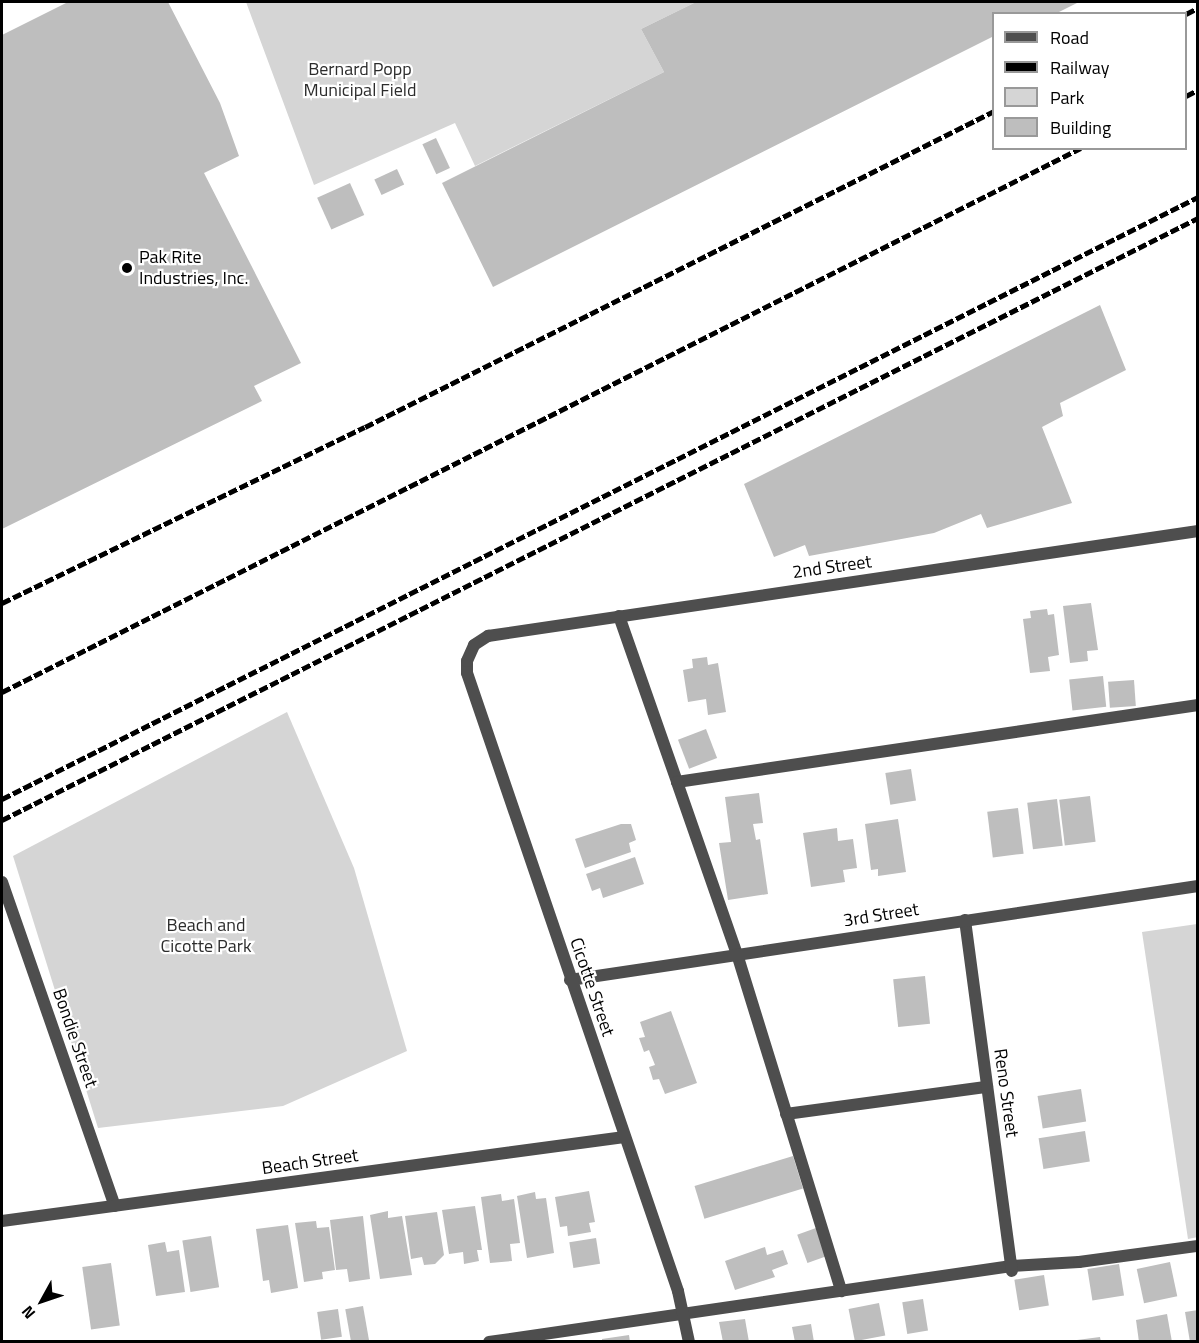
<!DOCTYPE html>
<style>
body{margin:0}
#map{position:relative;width:1199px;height:1343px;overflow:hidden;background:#fff;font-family:"Titillium Web",sans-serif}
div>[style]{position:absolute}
.green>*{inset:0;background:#d5d5d5}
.building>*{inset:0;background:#bebebe;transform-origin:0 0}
.lane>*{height:12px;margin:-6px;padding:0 6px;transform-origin:6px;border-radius:6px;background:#4e4e4e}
.street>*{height:12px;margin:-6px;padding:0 6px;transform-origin:6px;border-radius:6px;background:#4e4e4e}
.rail>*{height:4.5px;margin-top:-2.25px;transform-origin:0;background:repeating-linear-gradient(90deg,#000 0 9px,transparent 0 12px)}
.dots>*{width:16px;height:16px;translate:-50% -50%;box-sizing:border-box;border:3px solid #fff;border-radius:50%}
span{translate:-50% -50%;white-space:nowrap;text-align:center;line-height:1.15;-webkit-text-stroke:4.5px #fff;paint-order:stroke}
.park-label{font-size:18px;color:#2c2c2c}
.poi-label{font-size:18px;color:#000}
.left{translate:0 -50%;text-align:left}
.street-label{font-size:18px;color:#000}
.frame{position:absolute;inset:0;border:3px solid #000;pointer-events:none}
.legend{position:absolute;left:992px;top:12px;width:195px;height:138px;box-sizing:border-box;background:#fff;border:2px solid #999;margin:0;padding:8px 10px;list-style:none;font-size:18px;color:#000}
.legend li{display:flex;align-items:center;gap:12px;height:30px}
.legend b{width:30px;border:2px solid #999}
.north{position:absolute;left:12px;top:1271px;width:60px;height:60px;-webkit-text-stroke:4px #fff;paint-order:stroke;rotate:230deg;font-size:16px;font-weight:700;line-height:24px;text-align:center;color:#000}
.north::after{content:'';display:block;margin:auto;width:21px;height:27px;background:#000;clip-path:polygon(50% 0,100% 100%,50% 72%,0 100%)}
</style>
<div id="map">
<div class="green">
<i style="clip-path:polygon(246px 2px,696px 2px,641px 29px,664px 72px,475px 166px,455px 123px,314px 185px)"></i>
<i style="clip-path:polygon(287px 712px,354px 868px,407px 1051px,283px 1106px,98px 1128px,13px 856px)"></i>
<i style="clip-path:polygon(1197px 924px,1198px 1237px,1188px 1239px,1142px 932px)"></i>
</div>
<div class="building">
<i style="clip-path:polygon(68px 2px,168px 2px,220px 103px,239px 156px,204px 173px,301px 363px,254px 386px,262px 401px,2px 529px,2px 35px)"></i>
<i style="clip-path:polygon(696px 2px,1079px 2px,1055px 14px,994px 14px,994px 36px,493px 287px,442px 183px,664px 72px,641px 29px)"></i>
<i style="left:436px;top:138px;width:33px;height:15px;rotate:65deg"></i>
<i style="left:397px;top:169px;width:17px;height:25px;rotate:65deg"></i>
<i style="left:350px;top:183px;width:35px;height:36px;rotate:66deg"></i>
<i style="clip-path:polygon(1100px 305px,1126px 370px,1060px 403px,1063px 416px,1042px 427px,1072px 503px,987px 528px,981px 514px,934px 533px,809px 556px,805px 545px,774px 557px,744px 484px)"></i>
<i style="clip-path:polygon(1091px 603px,1098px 650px,1087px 651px,1088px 661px,1070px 663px,1063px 606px)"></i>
<i style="clip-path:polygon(1047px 609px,1048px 615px,1054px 614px,1059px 655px,1048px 657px,1050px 671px,1030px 673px,1023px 619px,1031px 618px,1030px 611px)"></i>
<i style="clip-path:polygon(707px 657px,708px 665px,718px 663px,726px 712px,708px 715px,706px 699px,688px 702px,683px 670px,693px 668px,692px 659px)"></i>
<i style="left:1103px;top:676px;width:31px;height:34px;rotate:84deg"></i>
<i style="left:1134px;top:680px;width:26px;height:26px;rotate:86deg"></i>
<i style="left:706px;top:729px;width:31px;height:30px;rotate:69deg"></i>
<i style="left:911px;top:769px;width:32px;height:26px;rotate:81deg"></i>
<i style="clip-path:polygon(759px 793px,763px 823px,753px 824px,756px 840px,760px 839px,768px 894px,728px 900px,719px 843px,731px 842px,725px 797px)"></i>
<i style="left:1090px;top:796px;width:46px;height:31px;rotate:83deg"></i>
<i style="left:1057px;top:799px;width:47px;height:30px;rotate:83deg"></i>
<i style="left:1018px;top:808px;width:46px;height:31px;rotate:83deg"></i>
<i style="clip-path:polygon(898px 819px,906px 872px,878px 876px,878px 869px,871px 870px,865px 824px)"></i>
<i style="clip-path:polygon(621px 824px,631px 824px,636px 840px,629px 843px,631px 852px,585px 868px,575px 839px)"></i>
<i style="clip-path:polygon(837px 828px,838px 841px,853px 839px,857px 868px,843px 870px,845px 882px,811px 887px,803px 833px)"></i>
<i style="clip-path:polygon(635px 857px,644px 884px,603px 898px,600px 888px,592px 891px,586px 874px)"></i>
<i style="left:925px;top:976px;width:48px;height:32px;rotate:84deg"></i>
<i style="clip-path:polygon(671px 1011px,697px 1083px,665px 1094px,659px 1079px,653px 1080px,649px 1067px,655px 1065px,649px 1050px,644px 1052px,639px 1038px,645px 1037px,640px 1022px)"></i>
<i style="left:1081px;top:1089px;width:33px;height:44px;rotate:81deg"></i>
<i style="left:1085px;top:1131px;width:31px;height:47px;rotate:81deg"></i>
<i style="left:793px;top:1156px;width:34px;height:103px;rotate:73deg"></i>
<i style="clip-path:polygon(589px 1191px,595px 1222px,589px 1223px,591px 1232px,568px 1236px,567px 1226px,560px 1227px,555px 1197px)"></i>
<i style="clip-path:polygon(535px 1192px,536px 1199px,546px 1198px,554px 1253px,527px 1258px,517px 1196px)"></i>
<i style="clip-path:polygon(501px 1194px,502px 1201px,514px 1199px,520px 1243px,510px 1244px,512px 1261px,490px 1263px,481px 1197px)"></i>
<i style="clip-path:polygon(475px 1206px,482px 1250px,477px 1250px,479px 1261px,464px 1264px,463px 1252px,449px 1254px,442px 1210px)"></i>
<i style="clip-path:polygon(388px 1211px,388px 1218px,402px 1216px,412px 1275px,380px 1279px,370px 1215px)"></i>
<i style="clip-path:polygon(437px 1212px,444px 1255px,435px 1264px,424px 1265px,422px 1257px,411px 1259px,405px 1216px)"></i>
<i style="clip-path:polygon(363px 1216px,370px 1279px,349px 1282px,347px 1269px,336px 1270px,330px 1220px)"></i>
<i style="clip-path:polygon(316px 1221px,317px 1228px,329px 1227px,335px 1270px,322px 1272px,323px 1279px,304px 1282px,295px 1223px)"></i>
<i style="clip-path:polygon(288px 1225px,298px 1288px,271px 1293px,269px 1280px,263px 1281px,256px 1229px)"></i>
<i style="left:816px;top:1228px;width:30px;height:20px;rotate:70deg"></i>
<i style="left:211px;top:1236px;width:52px;height:29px;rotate:81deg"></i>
<i style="left:596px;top:1238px;width:26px;height:27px;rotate:81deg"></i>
<i style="clip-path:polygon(165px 1242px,167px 1252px,179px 1250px,185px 1292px,156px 1296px,148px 1245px)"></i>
<i style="clip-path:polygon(765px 1247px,767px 1255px,783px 1250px,788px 1264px,772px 1270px,775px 1277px,735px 1290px,725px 1261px)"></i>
<i style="left:1170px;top:1262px;width:35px;height:34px;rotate:78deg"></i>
<i style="left:111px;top:1263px;width:63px;height:29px;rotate:82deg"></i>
<i style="left:1119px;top:1264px;width:32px;height:32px;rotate:81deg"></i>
<i style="left:1044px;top:1275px;width:31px;height:30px;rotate:81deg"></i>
<i style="left:923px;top:1299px;width:32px;height:21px;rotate:81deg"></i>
<i style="left:879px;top:1303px;width:33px;height:31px;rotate:79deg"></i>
<i style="left:363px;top:1306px;width:35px;height:18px;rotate:80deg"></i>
<i style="left:338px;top:1309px;width:28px;height:21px;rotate:82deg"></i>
<i style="clip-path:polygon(1198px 1310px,1198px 1342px,1190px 1342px,1185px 1312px)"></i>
<i style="clip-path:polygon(1167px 1314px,1172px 1342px,1139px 1342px,1136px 1320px)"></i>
<i style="clip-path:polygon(745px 1319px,749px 1342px,723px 1342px,719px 1322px)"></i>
<i style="clip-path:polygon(811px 1324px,814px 1342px,795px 1342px,792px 1327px)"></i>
<i style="clip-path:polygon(629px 1335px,630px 1342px,602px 1342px,602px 1339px)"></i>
<i style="clip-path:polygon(1100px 1337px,1101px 1342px,1077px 1342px,1077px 1340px)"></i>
</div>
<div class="lane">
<i style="left:619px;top:616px;width:176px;rotate:70.7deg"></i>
<i style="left:677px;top:782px;width:527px;rotate:-8.41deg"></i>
<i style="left:677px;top:782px;width:182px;rotate:70.8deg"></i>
<i style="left:737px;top:954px;width:353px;rotate:72.8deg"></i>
<i style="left:786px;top:1114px;width:203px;rotate:-7.7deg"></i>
<i style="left:489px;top:1342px;width:528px;rotate:-8.28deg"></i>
<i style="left:1011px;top:1266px;width:68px;rotate:-3.4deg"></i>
<i style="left:1079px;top:1262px;width:120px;rotate:-7.7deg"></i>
</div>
<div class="street">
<i style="left:2px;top:882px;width:343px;rotate:70.8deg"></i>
<i style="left:965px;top:920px;width:354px;rotate:82.4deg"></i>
<i style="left:570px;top:980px;width:635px;rotate:-8.51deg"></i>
<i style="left:2px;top:1221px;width:628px;rotate:-7.69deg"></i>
<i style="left:689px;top:1342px;width:52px;rotate:-102.2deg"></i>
<i style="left:678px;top:1291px;width:653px;rotate:-108.85deg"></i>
<i style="left:467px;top:673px;width:12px;rotate:-90deg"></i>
<i style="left:467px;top:661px;width:17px;rotate:-66deg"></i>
<i style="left:474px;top:645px;width:17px;rotate:-33deg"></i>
<i style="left:488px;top:636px;width:718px;rotate:-8.41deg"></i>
</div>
<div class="rail">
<i style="left:1186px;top:14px;width:13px;rotate:-27deg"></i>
<i style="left:1186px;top:96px;width:13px;rotate:-27deg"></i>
<i style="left:2px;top:603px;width:403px;rotate:-25.9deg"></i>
<i style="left:365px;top:427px;width:704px;rotate:-26.67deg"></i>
<i style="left:2px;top:692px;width:1208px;rotate:-26.76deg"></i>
<i style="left:2px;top:799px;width:1339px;rotate:-26.72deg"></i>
<i style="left:2px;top:820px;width:1339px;rotate:-26.72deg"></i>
</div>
<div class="dots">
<i style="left:127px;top:268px;background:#000"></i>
</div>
<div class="park-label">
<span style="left:360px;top:80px">Bernard Popp<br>Municipal Field</span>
<span style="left:206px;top:936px">Beach and<br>Cicotte Park</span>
</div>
<div class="poi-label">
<span class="left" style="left:139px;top:268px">Pak Rite<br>Industries, Inc.</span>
</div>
<div class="street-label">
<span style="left:832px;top:567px;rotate:-8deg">2nd Street</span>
<span style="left:881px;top:915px;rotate:-9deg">3rd Street</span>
<span style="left:592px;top:987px;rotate:71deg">Cicotte Street</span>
<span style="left:75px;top:1038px;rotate:71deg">Bondie Street</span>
<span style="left:1006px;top:1093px;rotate:82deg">Reno Street</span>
<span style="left:310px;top:1162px;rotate:-8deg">Beach Street</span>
</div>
<div class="frame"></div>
<ul class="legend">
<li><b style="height:8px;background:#4e4e4e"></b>Road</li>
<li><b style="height:8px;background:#000"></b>Railway</li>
<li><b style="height:16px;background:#d5d5d5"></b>Park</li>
<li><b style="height:16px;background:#bebebe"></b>Building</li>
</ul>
<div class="north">N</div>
</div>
